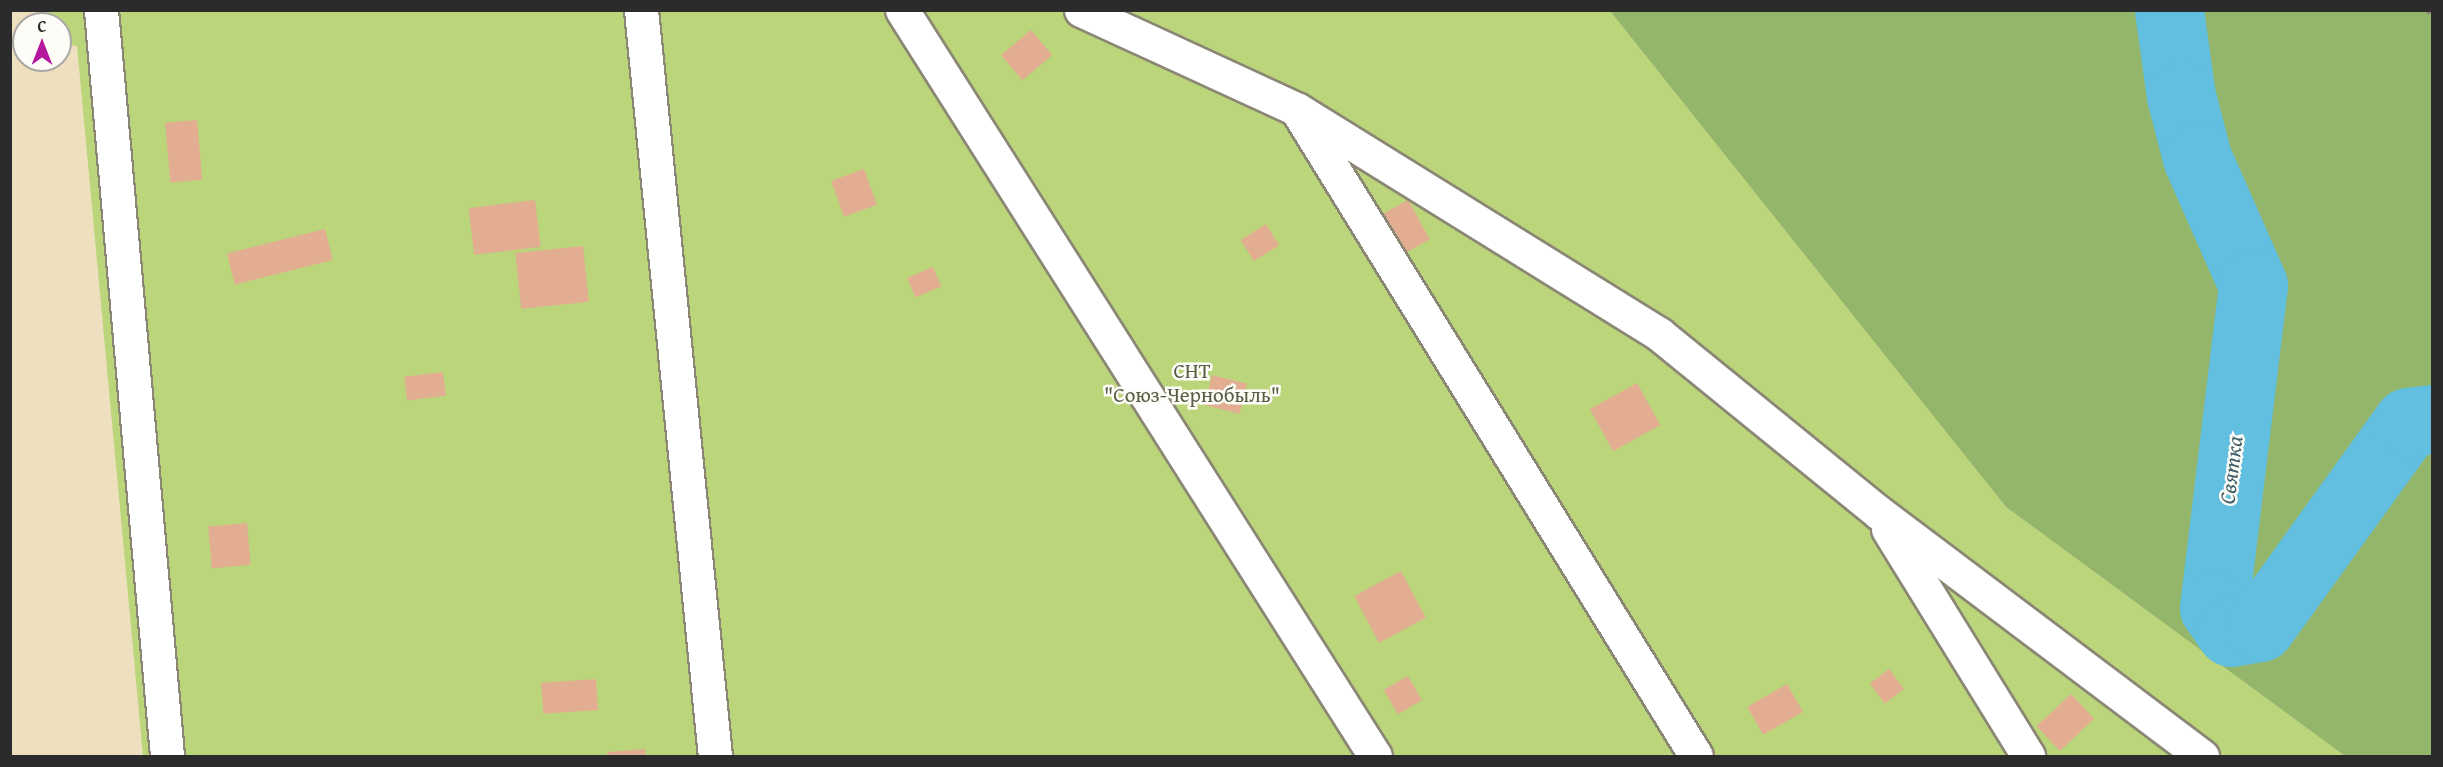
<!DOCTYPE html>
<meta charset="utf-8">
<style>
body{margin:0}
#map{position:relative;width:2443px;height:767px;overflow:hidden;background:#eee0bf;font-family:"Gentium Book Plus",serif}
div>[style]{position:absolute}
.green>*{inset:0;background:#bbd57a}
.forest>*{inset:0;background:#94b66a}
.river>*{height:69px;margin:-34.5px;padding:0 34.5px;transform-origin:34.5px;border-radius:34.5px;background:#62bfe0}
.building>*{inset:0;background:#e3ad92;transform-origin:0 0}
.path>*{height:4px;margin-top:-2px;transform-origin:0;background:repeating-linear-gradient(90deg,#8c8675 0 4.5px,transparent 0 9px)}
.roads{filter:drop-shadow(2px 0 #8c8675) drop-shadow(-2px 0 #8c8675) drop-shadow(0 2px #8c8675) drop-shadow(0 -2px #8c8675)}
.minor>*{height:33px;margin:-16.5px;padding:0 16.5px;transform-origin:16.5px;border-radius:16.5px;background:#fff}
span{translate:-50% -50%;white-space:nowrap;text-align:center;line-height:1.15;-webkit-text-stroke:5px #fdfcf7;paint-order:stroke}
.park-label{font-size:21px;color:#565e43}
.water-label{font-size:22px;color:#3e5f6a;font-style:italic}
.frame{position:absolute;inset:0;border:12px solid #2b2b2b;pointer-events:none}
.north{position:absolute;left:12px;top:12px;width:60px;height:60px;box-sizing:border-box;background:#fdfcf7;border:2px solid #a9a8a5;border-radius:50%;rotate:0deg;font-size:16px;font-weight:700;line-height:24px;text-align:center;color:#2b2b2b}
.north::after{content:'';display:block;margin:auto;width:21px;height:27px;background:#b5179e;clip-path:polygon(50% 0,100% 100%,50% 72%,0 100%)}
</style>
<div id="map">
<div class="green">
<i style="clip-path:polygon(40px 11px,1610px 11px,2006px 507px,2345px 756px,143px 756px,77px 46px,60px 44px,60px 24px,41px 24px)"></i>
</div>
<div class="forest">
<i style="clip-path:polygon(1610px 11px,2432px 11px,2432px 756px,2345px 756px,2006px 507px)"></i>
</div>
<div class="river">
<i style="left:2169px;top:10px;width:87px;rotate:82.1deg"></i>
<i style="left:2181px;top:96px;width:64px;rotate:75.5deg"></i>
<i style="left:2197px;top:158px;width:139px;rotate:66.2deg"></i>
<i style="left:2253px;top:285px;width:325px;rotate:96.9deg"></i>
<i style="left:2214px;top:608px;width:29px;rotate:55deg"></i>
<i style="left:2231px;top:632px;width:29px;rotate:-10deg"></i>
<i style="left:2260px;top:627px;width:253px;rotate:-54.2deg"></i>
<i style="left:2408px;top:422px;width:24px;rotate:-7deg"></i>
</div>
<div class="building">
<i style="left:1031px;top:30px;width:33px;height:39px;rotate:50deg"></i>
<i style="left:197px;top:120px;width:60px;height:32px;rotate:85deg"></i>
<i style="left:864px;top:169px;width:38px;height:35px;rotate:70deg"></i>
<i style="left:535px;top:200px;width:47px;height:67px;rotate:83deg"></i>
<i style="left:1408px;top:200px;width:45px;height:31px;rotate:61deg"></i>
<i style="left:1266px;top:224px;width:25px;height:30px;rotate:58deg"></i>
<i style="left:325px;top:229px;width:32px;height:101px;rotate:76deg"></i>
<i style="left:583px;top:246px;width:56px;height:68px;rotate:84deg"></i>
<i style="left:933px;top:267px;width:21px;height:28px;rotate:67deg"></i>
<i style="left:443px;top:372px;width:24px;height:39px;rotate:83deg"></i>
<i style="left:1212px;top:375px;width:36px;height:31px;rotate:14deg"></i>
<i style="left:1637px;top:383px;width:48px;height:54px;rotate:61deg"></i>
<i style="left:247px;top:523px;width:42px;height:39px;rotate:85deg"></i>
<i style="left:1401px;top:571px;width:53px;height:53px;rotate:62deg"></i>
<i style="left:1889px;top:669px;width:25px;height:24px;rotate:53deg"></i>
<i style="left:1408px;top:676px;width:28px;height:28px;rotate:60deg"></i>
<i style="left:596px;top:679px;width:31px;height:55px;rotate:86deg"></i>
<i style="left:1787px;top:684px;width:32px;height:46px;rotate:60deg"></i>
<i style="left:2071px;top:694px;width:34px;height:47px;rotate:47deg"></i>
<i style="clip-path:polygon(645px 749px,646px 756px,608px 756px,607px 752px)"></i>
</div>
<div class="path">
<i style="left:2427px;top:10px;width:9px;rotate:54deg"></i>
</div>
<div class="roads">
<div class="minor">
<i style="left:101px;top:10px;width:749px;rotate:84.94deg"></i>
<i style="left:641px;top:10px;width:750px;rotate:84.34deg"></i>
<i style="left:902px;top:10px;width:883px;rotate:57.62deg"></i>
<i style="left:1081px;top:10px;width:239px;rotate:24.7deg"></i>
<i style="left:1298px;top:110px;width:425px;rotate:31.8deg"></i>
<i style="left:1659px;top:334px;width:282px;rotate:39.1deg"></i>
<i style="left:1878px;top:512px;width:406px;rotate:37deg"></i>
<i style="left:1300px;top:115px;width:753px;rotate:58.29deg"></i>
<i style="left:1888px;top:529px;width:267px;rotate:58.3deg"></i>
</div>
</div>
<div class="park-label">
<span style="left:1192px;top:383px">СНТ<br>"Союз-Чернобыль"</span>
</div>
<div class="water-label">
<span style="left:2231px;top:470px;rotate:-83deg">Святка</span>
</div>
<div class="frame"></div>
<div class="north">С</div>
</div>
